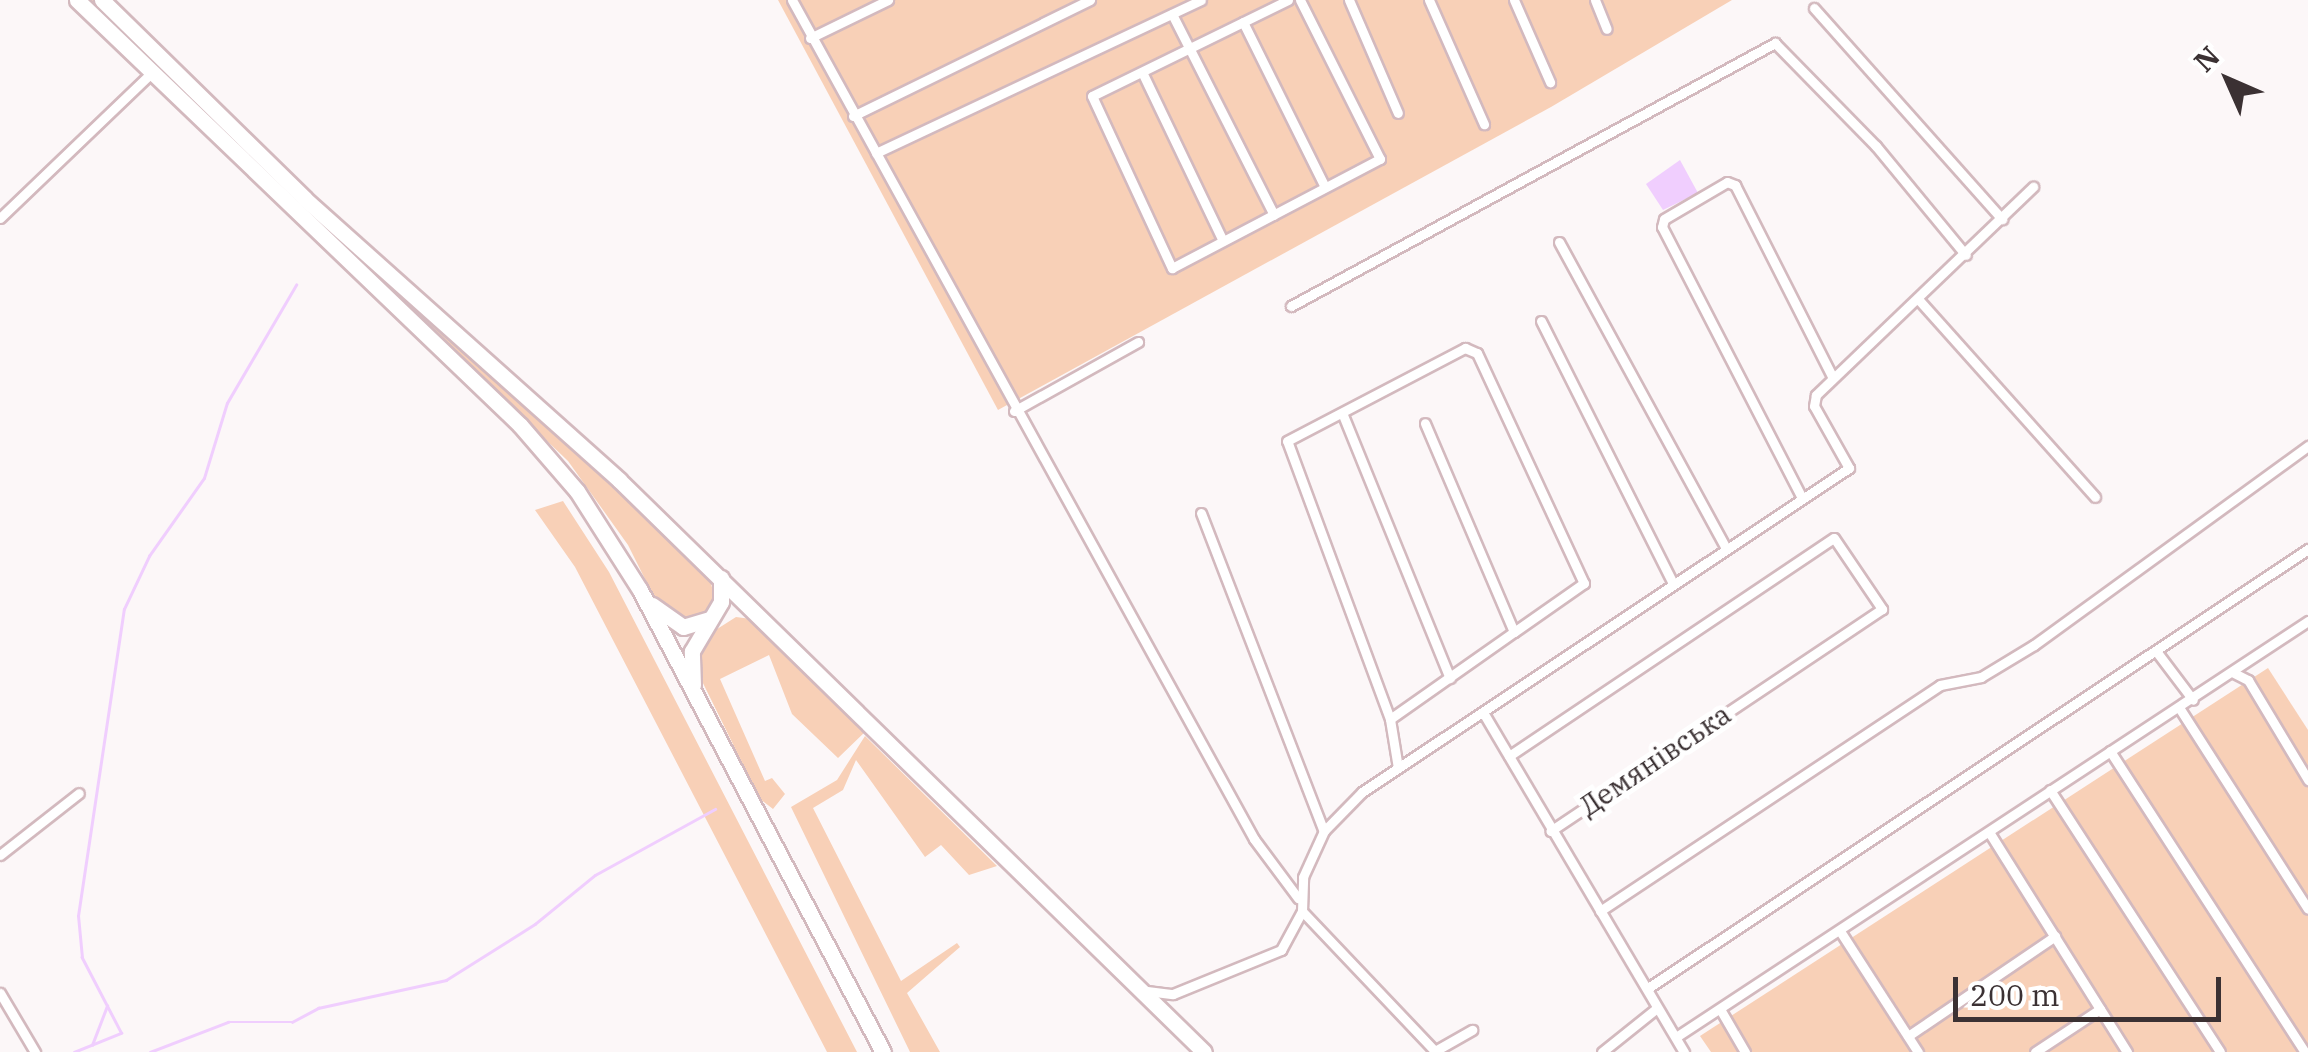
<!DOCTYPE html>
<meta charset="utf-8">
<style>
body{margin:0}
#map{position:relative;width:2308px;height:1052px;overflow:hidden;background:#fcf7f8;font-family:"IBM Plex Serif",serif}
div>[style]{position:absolute}
.green>*{inset:0;background:#f8d0b7}
.water>*{inset:0;background:#f0cefe}
.stream>*{height:2.5px;margin:-1.25px;padding:0 1.25px;transform-origin:1.25px;border-radius:1.25px;background:#f0cefe}
.roads{filter:drop-shadow(2px 0 #d3b9be) drop-shadow(-2px 0 #d3b9be) drop-shadow(0 2px #d3b9be) drop-shadow(0 -2px #d3b9be)}
.street>*{height:9px;margin:-4.5px;padding:0 4.5px;transform-origin:4.5px;border-radius:4.5px;background:#fff}
.highway>*{height:15px;margin:-7.5px;padding:0 7.5px;transform-origin:7.5px;border-radius:7.5px;background:#fff}
span{translate:-50% -50%;white-space:nowrap;text-align:center;line-height:1.15;-webkit-text-stroke:10px #fff;paint-order:stroke}
.street-label{font-size:28px;color:#3b3133}
.north{position:absolute;left:2178px;top:30px;width:100px;height:100px;-webkit-text-stroke:8px #fff;paint-order:stroke;rotate:315deg;font-size:28px;font-weight:700;line-height:40px;text-align:center;color:#3b3133}
.north::after{content:'';display:block;margin:auto;width:35px;height:45px;background:#3b3133;clip-path:polygon(50% 0,100% 100%,50% 72%,0 100%)}
.scale{position:absolute;left:1953px;top:977px;width:268px;height:45px;box-sizing:border-box;border:5px solid #3b3133;border-top:0;padding-left:12px;font-size:30px;line-height:35px;white-space:nowrap;color:#3b3133;-webkit-text-stroke:8px #fff;paint-order:stroke}
</style>
<div id="map">
<div class="green">
<i style="clip-path:polygon(86px 0,94px 0,710px 579px,714px 596px,707px 613px,683px 622px,659px 607px,628px 545px,568px 461px)"></i>
<i style="clip-path:polygon(778px 0,1732px 0,1551px 107px,998px 410px)"></i>
<i style="clip-path:polygon(563px 501px,609px 572px,857px 1052px,827px 1052px,575px 567px,535px 510px)"></i>
<i style="clip-path:polygon(736px 617px,751px 619px,867px 730px,838px 758px,792px 714px,769px 655px,720px 679px,765px 781px,772px 778px,785px 794px,773px 809px,760px 799px,698px 673px,703px 638px)"></i>
<i style="clip-path:polygon(2268px 668px,2308px 730px,2308px 1052px,1711px 1052px,1700px 1036px)"></i>
<i style="clip-path:polygon(865px 736px,997px 866px,969px 875px,941px 845px,925px 857px,856px 760px,843px 790px,813px 808px,901px 981px,957px 943px,960px 947px,907px 993px,940px 1052px,910px 1052px,791px 807px,837px 780px)"></i>
</div>
<div class="water">
<i style="clip-path:polygon(1680px 160px,1698px 193px,1663px 210px,1646px 184px)"></i>
</div>
<div class="stream">
<i style="left:92px;top:1045px;width:42px;rotate:-69deg"></i>
<i style="left:74px;top:1052px;width:51px;rotate:-22deg"></i>
<i style="left:121px;top:1033px;width:85px;rotate:-117.5deg"></i>
<i style="left:82px;top:958px;width:42px;rotate:-95.4deg"></i>
<i style="left:78px;top:916px;width:310px;rotate:-81.5deg"></i>
<i style="left:124px;top:609px;width:59px;rotate:-64.7deg"></i>
<i style="left:149px;top:556px;width:95px;rotate:-54.8deg"></i>
<i style="left:204px;top:478px;width:78px;rotate:-73deg"></i>
<i style="left:227px;top:403px;width:137px;rotate:-59.7deg"></i>
<i style="left:150px;top:1052px;width:84px;rotate:-21deg"></i>
<i style="left:228px;top:1022px;width:64px"></i>
<i style="left:292px;top:1022px;width:30px;rotate:-28deg"></i>
<i style="left:318px;top:1008px;width:131px;rotate:-12.3deg"></i>
<i style="left:446px;top:980px;width:105px;rotate:-32.2deg"></i>
<i style="left:535px;top:924px;width:77px;rotate:-39.2deg"></i>
<i style="left:595px;top:875px;width:137px;rotate:-28.8deg"></i>
</div>
<div class="roads">
<div class="street">
<i style="left:792px;top:0;width:958px;rotate:61.16deg"></i>
<i style="left:1254px;top:839px;width:74px;rotate:53.3deg"></i>
<i style="left:1288px;top:0;width:218px;rotate:153.9deg"></i>
<i style="left:1092px;top:96px;width:190px;rotate:65.1deg"></i>
<i style="left:1172px;top:268px;width:235px;rotate:-27.7deg"></i>
<i style="left:1380px;top:159px;width:178px;rotate:-116.7deg"></i>
<i style="left:1349px;top:0;width:123px;rotate:66.6deg"></i>
<i style="left:1429px;top:0;width:136px;rotate:66.1deg"></i>
<i style="left:1514px;top:0;width:90px;rotate:66.3deg"></i>
<i style="left:1595px;top:0;width:31px;rotate:68deg"></i>
<i style="left:1814px;top:8px;width:283px;rotate:48.3deg"></i>
<i style="left:1172px;top:14px;width:225px;rotate:63.1deg"></i>
<i style="left:1243px;top:22px;width:184px;rotate:63.6deg"></i>
<i style="left:810px;top:38px;width:87px;rotate:-26deg"></i>
<i style="left:1142px;top:72px;width:187px;rotate:64.4deg"></i>
<i style="left:853px;top:116px;width:264px;rotate:-26.1deg"></i>
<i style="left:876px;top:153px;width:359px;rotate:-25.2deg"></i>
<i style="left:0;top:218px;width:211px;rotate:-43.8deg"></i>
<i style="left:1559px;top:242px;width:347px;rotate:61.4deg"></i>
<i style="left:1919px;top:300px;width:264px;rotate:48.2deg"></i>
<i style="left:1291px;top:306px;width:551px;rotate:-28.52deg"></i>
<i style="left:1775px;top:43px;width:144px;rotate:45.6deg"></i>
<i style="left:1876px;top:146px;width:141px;rotate:50.5deg"></i>
<i style="left:1541px;top:321px;width:293px;rotate:63.3deg"></i>
<i style="left:1014px;top:411px;width:142px;rotate:-29.1deg"></i>
<i style="left:1343px;top:415px;width:284px;rotate:67.9deg"></i>
<i style="left:1802px;top:498px;width:305px;rotate:-117.3deg"></i>
<i style="left:1662px;top:227px;width:8px;rotate:-76deg"></i>
<i style="left:1664px;top:219px;width:73px;rotate:-30.4deg"></i>
<i style="left:1727px;top:182px;width:9px;rotate:21deg"></i>
<i style="left:1735px;top:185px;width:216px;rotate:63.1deg"></i>
<i style="left:1201px;top:513px;width:341px;rotate:68.9deg"></i>
<i style="left:2156px;top:651px;width:61px;rotate:52.9deg"></i>
<i style="left:2234px;top:673px;width:16px;rotate:27deg"></i>
<i style="left:2248px;top:680px;width:117px;rotate:59deg"></i>
<i style="left:2180px;top:709px;width:237px;rotate:57.4deg"></i>
<i style="left:1484px;top:714px;width:393px;rotate:59.4deg"></i>
<i style="left:1390px;top:719px;width:151px;rotate:-35.1deg"></i>
<i style="left:1514px;top:632px;width:227px;rotate:-113.1deg"></i>
<i style="left:2110px;top:751px;width:359px;rotate:57.1deg"></i>
<i style="left:1509px;top:756px;width:391px;rotate:-33.9deg"></i>
<i style="left:1834px;top:538px;width:86px;rotate:55.9deg"></i>
<i style="left:1882px;top:609px;width:399px;rotate:146.2deg"></i>
<i style="left:1398px;top:768px;width:50px;rotate:-99.3deg"></i>
<i style="left:1390px;top:719px;width:296px;rotate:-110.3deg"></i>
<i style="left:1287px;top:441px;width:201px;rotate:-27.6deg"></i>
<i style="left:1465px;top:348px;width:13px;rotate:23deg"></i>
<i style="left:1477px;top:353px;width:254px;rotate:65.1deg"></i>
<i style="left:1584px;top:583px;width:85px;rotate:145deg"></i>
<i style="left:2050px;top:790px;width:312px;rotate:57deg"></i>
<i style="left:1989px;top:832px;width:260px;rotate:57.9deg"></i>
<i style="left:0;top:855px;width:100px;rotate:-38.1deg"></i>
<i style="left:1302px;top:911px;width:193px;rotate:46.5deg"></i>
<i style="left:1435px;top:1051px;width:43px;rotate:-29.6deg"></i>
<i style="left:1600px;top:911px;width:408px;rotate:-33.6deg"></i>
<i style="left:1940px;top:685px;width:42px;rotate:-11deg"></i>
<i style="left:1981px;top:677px;width:62px;rotate:-31.1deg"></i>
<i style="left:2034px;top:645px;width:339px;rotate:-36deg"></i>
<i style="left:1840px;top:931px;width:144px;rotate:57.2deg"></i>
<i style="left:1648px;top:988px;width:793px;rotate:-33.63deg"></i>
<i style="left:1147px;top:991px;width:26px;rotate:7deg"></i>
<i style="left:1173px;top:994px;width:117px;rotate:-22.2deg"></i>
<i style="left:1281px;top:950px;width:44px;rotate:-61.7deg"></i>
<i style="left:1302px;top:911px;width:34px;rotate:-88deg"></i>
<i style="left:1303px;top:877px;width:51px;rotate:-65.5deg"></i>
<i style="left:1324px;top:831px;width:54px;rotate:-45.7deg"></i>
<i style="left:1362px;top:792px;width:585px;rotate:-33.64deg"></i>
<i style="left:1849px;top:468px;width:71px;rotate:-119.4deg"></i>
<i style="left:1814px;top:406px;width:11px;rotate:-80deg"></i>
<i style="left:1816px;top:395px;width:301px;rotate:-43.8deg"></i>
<i style="left:0;top:993px;width:69px;rotate:59.3deg"></i>
<i style="left:1720px;top:1009px;width:50px;rotate:59.8deg"></i>
<i style="left:1908px;top:1036px;width:178px;rotate:-34.2deg"></i>
<i style="left:1676px;top:1037px;width:757px;rotate:-33.35deg"></i>
<i style="left:1602px;top:1052px;width:70px;rotate:-38.7deg"></i>
<i style="left:2035px;top:1052px;width:78px;rotate:-33.5deg"></i>
</div>
<div class="highway">
<i style="left:77px;top:0;width:614px;rotate:43.81deg"></i>
<i style="left:520px;top:425px;width:87px;rotate:49.2deg"></i>
<i style="left:577px;top:491px;width:117px;rotate:57.5deg"></i>
<i style="left:640px;top:590px;width:522px;rotate:62.26deg"></i>
<i style="left:102px;top:0;width:284px;rotate:44.4deg"></i>
<i style="left:305px;top:199px;width:421px;rotate:41.8deg"></i>
<i style="left:619px;top:480px;width:818px;rotate:44.36deg"></i>
<i style="left:652px;top:605px;width:38px;rotate:35deg"></i>
<i style="left:683px;top:627px;width:28px;rotate:-17deg"></i>
<i style="left:693px;top:685px;width:34px;rotate:-92deg"></i>
<i style="left:692px;top:651px;width:57px;rotate:-59.4deg"></i>
<i style="left:721px;top:602px;width:24px;rotate:-90deg"></i>
</div>
</div>
<div class="street-label">
<span style="left:1655px;top:760px;rotate:-34deg">Демянівська</span>
</div>
<div class="north">N</div>
<div class="scale">200 m</div>
</div>
